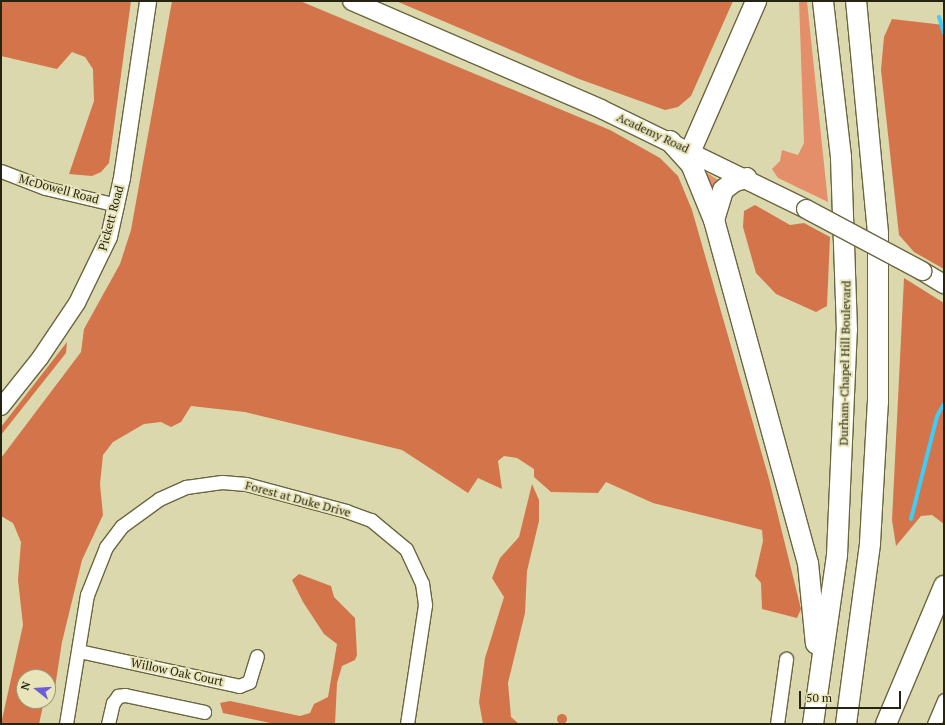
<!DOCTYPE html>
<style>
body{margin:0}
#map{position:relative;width:945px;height:725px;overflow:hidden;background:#dcd8ad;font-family:"PT Serif",serif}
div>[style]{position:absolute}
.green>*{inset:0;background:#e58f6a}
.forest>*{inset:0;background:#d3744a}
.round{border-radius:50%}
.stream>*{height:4px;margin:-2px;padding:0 2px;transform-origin:2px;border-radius:2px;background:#3eccf8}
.roads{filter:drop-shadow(1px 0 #6a663f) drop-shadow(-1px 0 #6a663f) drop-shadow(0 1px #6a663f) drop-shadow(0 -1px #6a663f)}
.minor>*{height:13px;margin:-6.5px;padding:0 6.5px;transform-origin:6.5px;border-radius:6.5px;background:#fff}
.tertiary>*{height:16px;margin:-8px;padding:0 8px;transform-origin:8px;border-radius:8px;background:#fff}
.secondary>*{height:18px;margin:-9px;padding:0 9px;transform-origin:9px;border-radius:9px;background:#fff}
.primary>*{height:20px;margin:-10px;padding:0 10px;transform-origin:10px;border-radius:10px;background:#fff}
.bridges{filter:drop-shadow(1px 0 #6a663f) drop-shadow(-1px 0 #6a663f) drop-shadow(0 1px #6a663f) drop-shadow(0 -1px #6a663f)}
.secondary-bridge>*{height:18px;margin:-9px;padding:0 9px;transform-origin:9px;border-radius:9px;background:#fff}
span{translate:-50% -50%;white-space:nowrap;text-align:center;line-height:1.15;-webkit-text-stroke:4px #e9e5ba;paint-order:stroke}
.street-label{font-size:12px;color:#252413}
.frame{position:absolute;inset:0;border:2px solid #252413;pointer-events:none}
.north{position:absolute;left:16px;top:669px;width:40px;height:40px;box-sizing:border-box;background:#e9e5ba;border:1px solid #9b9877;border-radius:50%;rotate:287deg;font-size:11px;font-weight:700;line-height:16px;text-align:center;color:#252413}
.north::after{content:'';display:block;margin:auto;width:14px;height:18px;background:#6b5ed8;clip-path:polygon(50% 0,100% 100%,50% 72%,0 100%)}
.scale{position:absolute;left:799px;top:691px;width:102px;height:18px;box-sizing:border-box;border:2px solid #252413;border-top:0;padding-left:5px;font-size:12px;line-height:14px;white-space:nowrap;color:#252413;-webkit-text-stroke:3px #e9e5ba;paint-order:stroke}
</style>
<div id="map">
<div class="green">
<i style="clip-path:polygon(799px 1px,807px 1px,828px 202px,778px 178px,772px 169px,780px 161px,782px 150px,798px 155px,804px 143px)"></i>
<i style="clip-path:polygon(707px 173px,721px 182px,712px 195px,704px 175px)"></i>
</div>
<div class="forest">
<i style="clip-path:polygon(1px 1px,131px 1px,109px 163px,101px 172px,92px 176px,69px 174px,94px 101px,93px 69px,85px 57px,72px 52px,57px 69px,1px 56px)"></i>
<i style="clip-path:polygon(172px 1px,300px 1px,610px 130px,660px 158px,678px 176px,692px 210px,769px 479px,801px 609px,797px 618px,762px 609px,761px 583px,755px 576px,763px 541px,762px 530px,653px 503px,606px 482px,598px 493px,551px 492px,534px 477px,534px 469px,517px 458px,504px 456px,498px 461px,502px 489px,478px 478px,468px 493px,402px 450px,245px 412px,191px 406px,181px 422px,171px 427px,161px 422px,144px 424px,113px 442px,103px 455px,100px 484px,103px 515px,82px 560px,62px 642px,54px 694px,48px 698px,48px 677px,24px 677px,24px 701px,44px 701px,39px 724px,1px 724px,23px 625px,18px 580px,21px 542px,13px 523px,1px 516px,1px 458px,81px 352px,84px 329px,120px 264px,131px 230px)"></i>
<i style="clip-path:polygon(396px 1px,733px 1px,691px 96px,678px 107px,665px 110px,579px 79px)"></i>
<i style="clip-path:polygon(892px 19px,944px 25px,944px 269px,914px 252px,899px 235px,881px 70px,884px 37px)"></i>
<i style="clip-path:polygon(755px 205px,790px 225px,804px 223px,830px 237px,827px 306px,816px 312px,776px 294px,756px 273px,743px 227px,744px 211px)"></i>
<i style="clip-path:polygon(904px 278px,944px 303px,944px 524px,932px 515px,921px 516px,896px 546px,892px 520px)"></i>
<i style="clip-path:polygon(67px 342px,66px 353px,1px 435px,1px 427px)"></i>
<i style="clip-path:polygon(532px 484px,539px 500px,539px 521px,527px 571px,525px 613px,508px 683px,511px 717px,519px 724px,483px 724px,479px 702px,485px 658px,504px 597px,492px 578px,500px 558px,519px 537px)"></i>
<i style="clip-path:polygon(299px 574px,331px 586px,334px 597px,355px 618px,357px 655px,355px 660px,342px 666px,337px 683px,335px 724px,275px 724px,223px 713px,220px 703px,230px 701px,300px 716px,310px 713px,314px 704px,328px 697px,337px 644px,324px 634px,303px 602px,292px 580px)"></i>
<i class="round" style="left:557px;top:714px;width:10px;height:10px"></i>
</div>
<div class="stream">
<i style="left:939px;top:17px;width:17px;rotate:73deg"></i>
<i style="left:911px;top:519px;width:106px;rotate:-75.8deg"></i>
<i style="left:937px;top:416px;width:14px;rotate:-60deg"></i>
</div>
<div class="roads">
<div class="minor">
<i style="left:1px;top:171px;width:47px;rotate:21.1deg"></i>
<i style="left:45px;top:188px;width:74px;rotate:13.3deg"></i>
<i style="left:79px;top:651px;width:164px;rotate:12.3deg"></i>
<i style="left:239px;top:686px;width:11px;rotate:-22deg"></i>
<i style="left:249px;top:682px;width:27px;rotate:-73deg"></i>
<i style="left:66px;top:724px;width:131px;rotate:-80.8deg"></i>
<i style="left:87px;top:595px;width:52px;rotate:-68.4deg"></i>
<i style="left:106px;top:547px;width:26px;rotate:-53deg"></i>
<i style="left:122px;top:526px;width:46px;rotate:-36.1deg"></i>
<i style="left:159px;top:499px;width:30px;rotate:-24deg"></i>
<i style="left:186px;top:487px;width:36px;rotate:-8deg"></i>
<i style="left:222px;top:482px;width:24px;rotate:5deg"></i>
<i style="left:246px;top:484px;width:104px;rotate:15.1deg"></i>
<i style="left:346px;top:511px;width:27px;rotate:20deg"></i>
<i style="left:371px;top:520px;width:45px;rotate:39.6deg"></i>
<i style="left:406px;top:549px;width:38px;rotate:65deg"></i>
<i style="left:422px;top:583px;width:22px;rotate:82deg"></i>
<i style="left:425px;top:605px;width:120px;rotate:98.6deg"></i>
<i style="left:108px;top:724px;width:22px;rotate:-77deg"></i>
<i style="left:113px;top:703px;width:9px;rotate:-54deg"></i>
<i style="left:118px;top:696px;width:7px;rotate:-8deg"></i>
<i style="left:125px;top:695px;width:81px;rotate:12.1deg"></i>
<i style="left:777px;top:724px;width:66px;rotate:-82.1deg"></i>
<i style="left:934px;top:724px;width:26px;rotate:-67deg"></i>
</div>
<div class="tertiary">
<i style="left:1px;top:407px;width:63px;rotate:-51.5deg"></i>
<i style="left:40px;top:358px;width:66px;rotate:-56.1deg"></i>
<i style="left:77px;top:303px;width:73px;rotate:-64.1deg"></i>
<i style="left:109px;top:237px;width:60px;rotate:-77.6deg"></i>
<i style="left:122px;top:178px;width:179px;rotate:-81.6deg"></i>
</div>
<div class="secondary">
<i style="left:352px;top:1px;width:271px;rotate:23.4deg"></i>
<i style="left:601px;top:109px;width:228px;rotate:26deg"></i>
<i style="left:922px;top:271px;width:26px;rotate:31deg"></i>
</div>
<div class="primary">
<i style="left:670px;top:141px;width:31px;rotate:48deg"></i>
<i style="left:691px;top:164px;width:61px;rotate:67.7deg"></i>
<i style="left:714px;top:220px;width:356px;rotate:74.7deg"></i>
<i style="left:808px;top:563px;width:81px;rotate:84.4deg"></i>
<i style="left:691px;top:150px;width:163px;rotate:-66.4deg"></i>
<i style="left:714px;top:220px;width:31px;rotate:-73deg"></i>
<i style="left:723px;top:190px;width:15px;rotate:-37deg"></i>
<i style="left:735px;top:181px;width:12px;rotate:-14deg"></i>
<i style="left:813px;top:724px;width:171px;rotate:-81.9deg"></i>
<i style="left:837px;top:555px;width:225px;rotate:-87.5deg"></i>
<i style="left:847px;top:330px;width:173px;rotate:-92deg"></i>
<i style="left:841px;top:157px;width:157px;rotate:-96.6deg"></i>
<i style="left:846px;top:724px;width:183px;rotate:-82.4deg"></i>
<i style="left:870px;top:543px;width:141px;rotate:-86.8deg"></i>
<i style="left:878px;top:402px;width:169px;rotate:-90deg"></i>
<i style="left:878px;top:233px;width:233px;rotate:-95.4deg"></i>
<i style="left:886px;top:724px;width:150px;rotate:-67.2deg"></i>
</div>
</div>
<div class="bridges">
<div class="secondary-bridge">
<i style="left:806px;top:209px;width:132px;rotate:28.1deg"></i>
</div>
</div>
<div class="street-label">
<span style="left:653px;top:133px;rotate:25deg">Academy Road</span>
<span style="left:59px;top:189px;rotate:15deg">McDowell Road</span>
<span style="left:111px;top:218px;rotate:-75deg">Pickett Road</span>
<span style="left:845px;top:363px;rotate:-89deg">Durham-Chapel Hill Boulevard</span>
<span style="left:298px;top:499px;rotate:15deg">Forest at Duke Drive</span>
<span style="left:177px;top:672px;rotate:12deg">Willow Oak Court</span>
</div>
<div class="frame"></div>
<div class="north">N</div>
<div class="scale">50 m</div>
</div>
